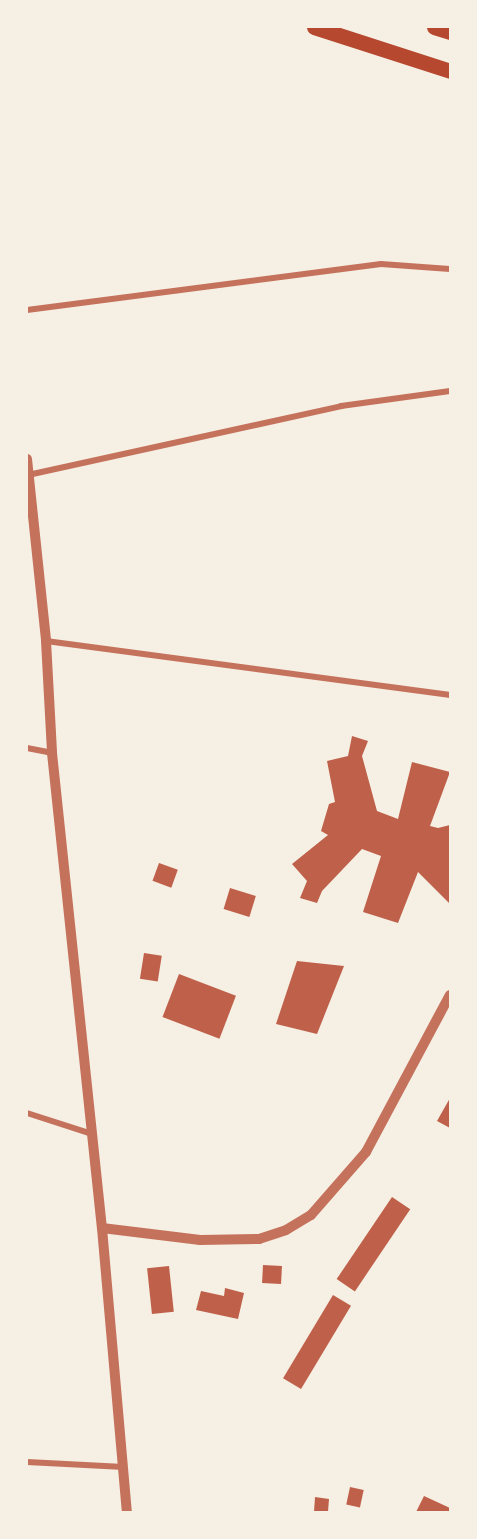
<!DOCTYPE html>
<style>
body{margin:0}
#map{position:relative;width:477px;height:1539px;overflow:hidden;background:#f6efe4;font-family:Arial,sans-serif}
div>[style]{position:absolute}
.building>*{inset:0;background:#bf614a;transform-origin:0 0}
.minor>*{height:6px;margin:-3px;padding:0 3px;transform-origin:3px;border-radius:3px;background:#c5725c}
.tertiary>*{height:10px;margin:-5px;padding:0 5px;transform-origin:5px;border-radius:5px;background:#c5725c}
.trunk>*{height:15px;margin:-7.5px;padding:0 7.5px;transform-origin:7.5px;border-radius:7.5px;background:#b5482f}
span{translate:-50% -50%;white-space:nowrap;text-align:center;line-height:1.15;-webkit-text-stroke:4.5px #f6efe4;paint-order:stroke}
.frame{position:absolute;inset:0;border:28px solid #f6efe4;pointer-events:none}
</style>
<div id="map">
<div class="building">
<i style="clip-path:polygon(352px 736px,368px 741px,362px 756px,377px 811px,398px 819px,412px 762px,450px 772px,430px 826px,438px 828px,450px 825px,450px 904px,418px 872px,398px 923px,363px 912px,381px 856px,362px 849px,322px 891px,317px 903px,300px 898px,307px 881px,292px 864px,328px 835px,321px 831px,329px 804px,335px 802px,327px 761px,348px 756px)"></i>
<i style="left:159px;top:863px;width:20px;height:19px;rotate:20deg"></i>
<i style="left:230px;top:888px;width:27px;height:22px;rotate:17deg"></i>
<i style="left:144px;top:953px;width:18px;height:26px;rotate:9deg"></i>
<i style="clip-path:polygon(297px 961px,344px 966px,317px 1034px,276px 1024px)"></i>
<i style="left:179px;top:974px;width:61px;height:46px;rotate:21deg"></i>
<i style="clip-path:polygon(450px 1098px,450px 1128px,437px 1121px)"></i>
<i style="left:392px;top:1197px;width:22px;height:99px;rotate:34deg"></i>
<i style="left:263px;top:1265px;width:19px;height:18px;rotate:3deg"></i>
<i style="left:169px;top:1266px;width:46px;height:22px;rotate:84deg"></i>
<i style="clip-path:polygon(225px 1288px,244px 1293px,238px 1319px,196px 1310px,201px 1291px,224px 1296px)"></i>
<i style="left:333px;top:1295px;width:21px;height:97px;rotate:31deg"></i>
<i style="left:350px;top:1487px;width:14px;height:18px;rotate:12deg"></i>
<i style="clip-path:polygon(424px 1496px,450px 1508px,450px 1512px,416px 1512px)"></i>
<i style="clip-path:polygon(315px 1497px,329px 1499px,328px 1512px,314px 1512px)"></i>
</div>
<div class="minor">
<i style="left:27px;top:310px;width:357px;rotate:-7.4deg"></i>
<i style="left:381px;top:264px;width:69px;rotate:4.1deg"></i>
<i style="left:28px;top:475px;width:321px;rotate:-12.4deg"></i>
<i style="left:341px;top:406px;width:110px;rotate:-7.8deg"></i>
<i style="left:46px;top:641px;width:408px;rotate:7.6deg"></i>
<i style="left:27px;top:748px;width:25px;rotate:11deg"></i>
<i style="left:27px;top:1113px;width:68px;rotate:17.9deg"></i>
<i style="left:27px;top:1462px;width:97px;rotate:3deg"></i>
</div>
<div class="tertiary">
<i style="left:27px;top:459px;width:183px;rotate:84deg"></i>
<i style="left:46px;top:641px;width:112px;rotate:86.9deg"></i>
<i style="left:52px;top:753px;width:478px;rotate:84deg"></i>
<i style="left:102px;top:1228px;width:285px;rotate:85deg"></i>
<i style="left:102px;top:1228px;width:99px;rotate:7deg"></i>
<i style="left:200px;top:1240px;width:59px;rotate:-1deg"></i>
<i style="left:259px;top:1239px;width:28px;rotate:-18deg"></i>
<i style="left:286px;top:1230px;width:29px;rotate:-31deg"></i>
<i style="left:311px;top:1215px;width:84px;rotate:-48.9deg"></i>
<i style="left:366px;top:1152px;width:178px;rotate:-61.9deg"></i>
</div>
<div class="trunk">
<i style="left:314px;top:27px;width:143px;rotate:17.9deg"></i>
<i style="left:434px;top:27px;width:17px;rotate:17deg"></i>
</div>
<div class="frame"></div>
</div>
